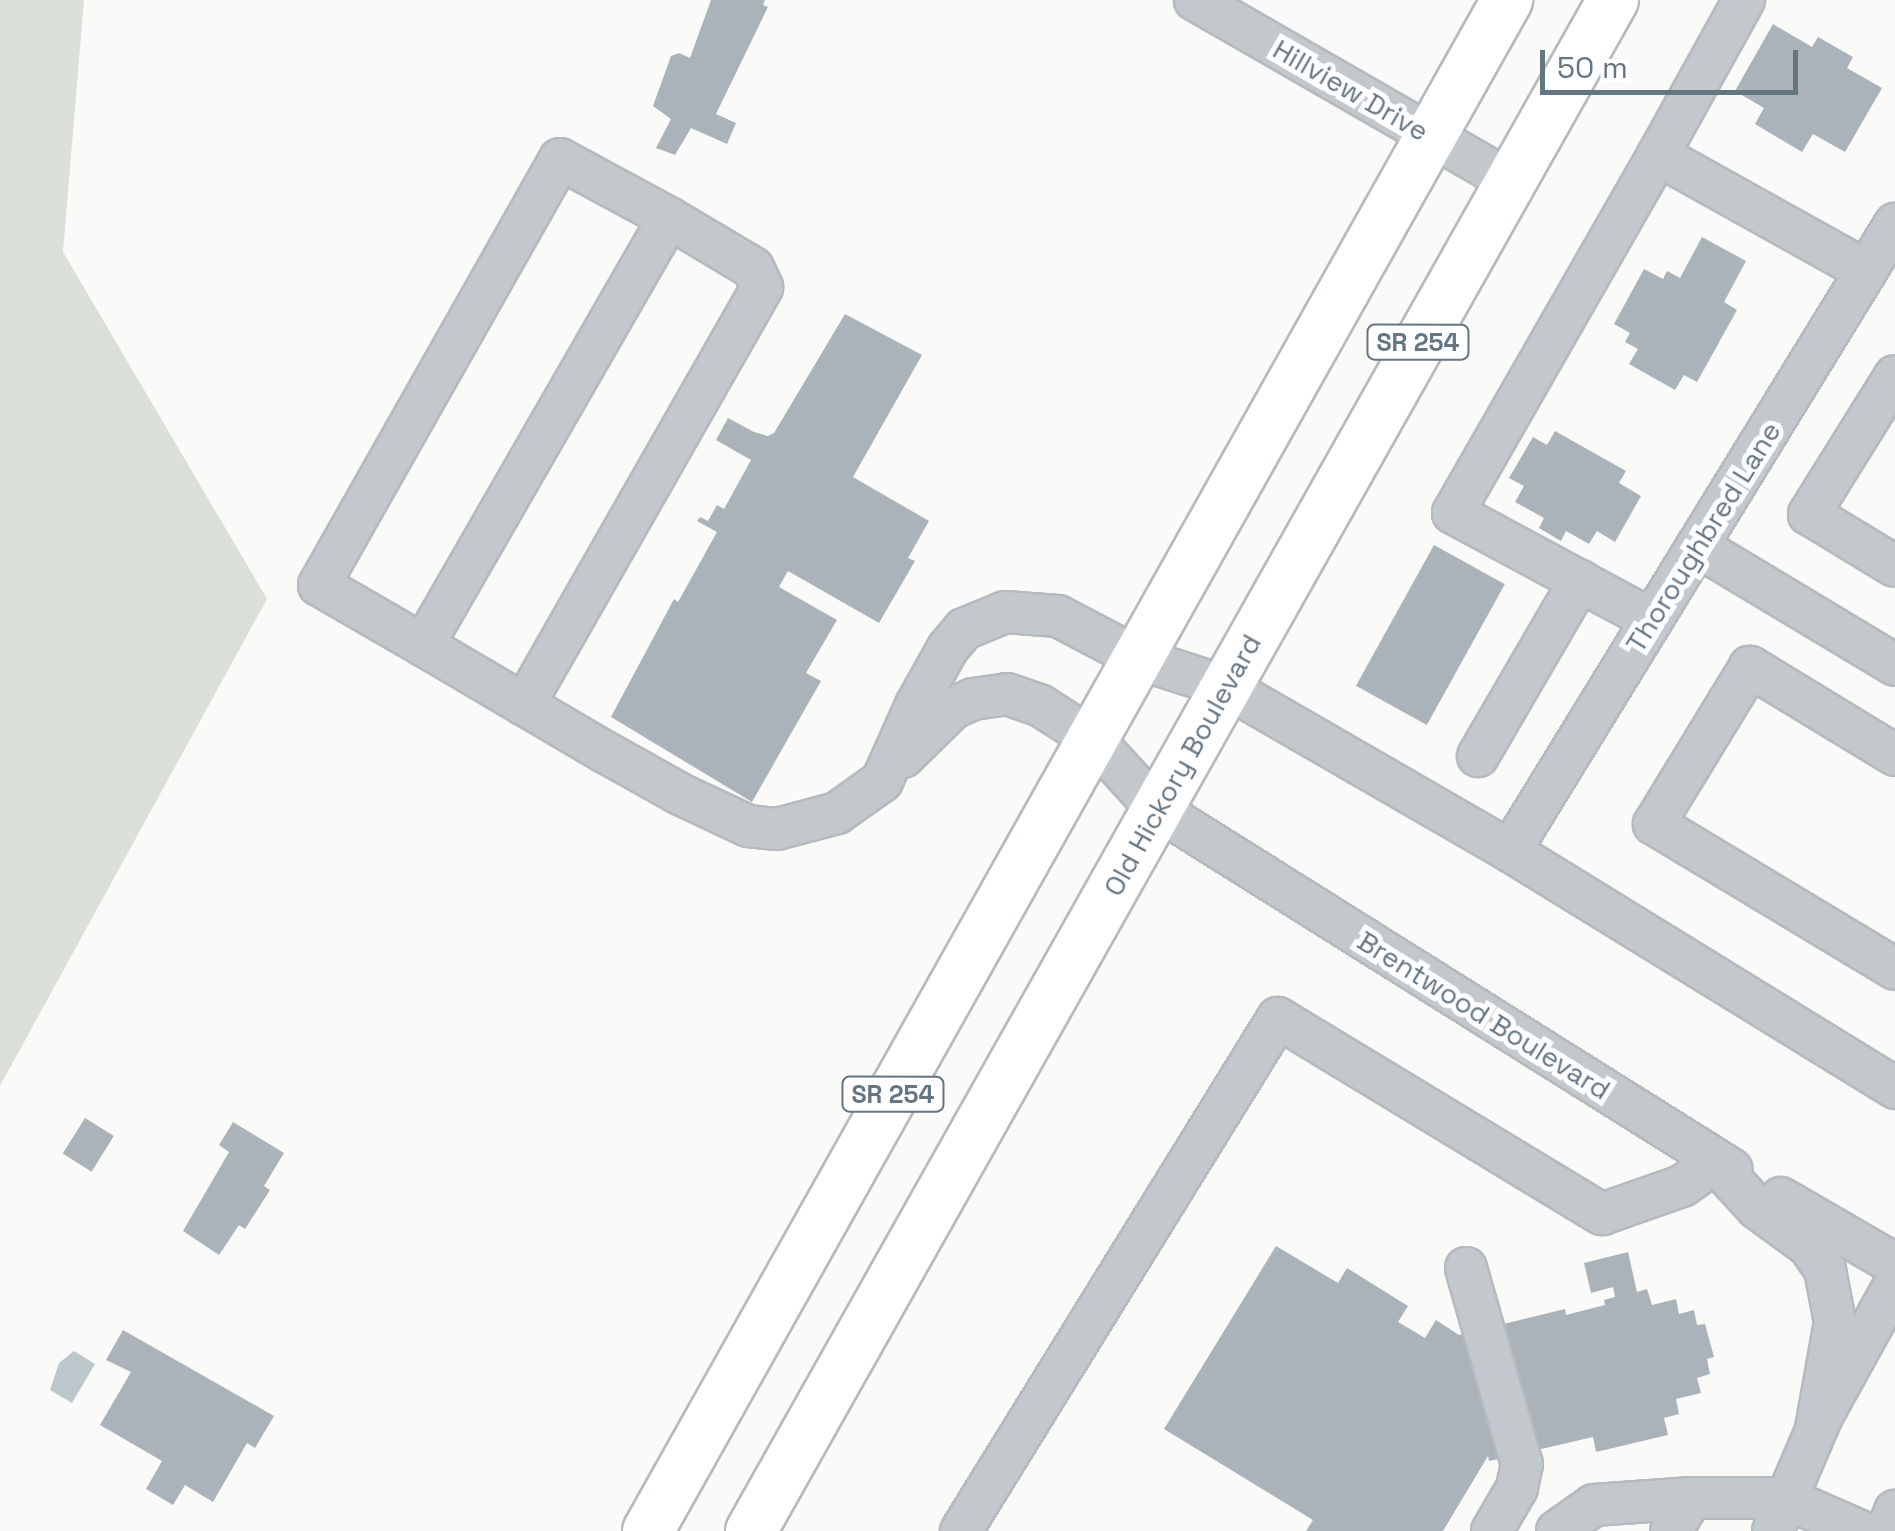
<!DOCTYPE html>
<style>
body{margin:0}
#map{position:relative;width:1895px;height:1531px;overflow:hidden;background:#fafaf8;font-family:"Space Grotesk",sans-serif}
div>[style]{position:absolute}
.green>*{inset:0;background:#dadfd7}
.water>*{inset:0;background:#bbc7cb}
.building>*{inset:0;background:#aab3b9;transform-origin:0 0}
.roads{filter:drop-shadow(2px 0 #b5babe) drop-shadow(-2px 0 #b5babe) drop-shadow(0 2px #b5babe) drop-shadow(0 -2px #b5babe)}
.minor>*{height:40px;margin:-20px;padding:0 20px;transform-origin:20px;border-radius:20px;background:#c3c8cc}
.major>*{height:50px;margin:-25px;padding:0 25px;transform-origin:25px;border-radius:25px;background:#fff}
span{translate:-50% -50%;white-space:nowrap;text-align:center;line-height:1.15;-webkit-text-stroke:10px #fff;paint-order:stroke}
.shield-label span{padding:2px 8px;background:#fff;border:2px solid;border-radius:8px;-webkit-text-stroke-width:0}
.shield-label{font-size:25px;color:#657683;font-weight:700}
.street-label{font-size:28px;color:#657683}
.scale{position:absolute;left:1540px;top:50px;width:258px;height:45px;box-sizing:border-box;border:5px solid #657683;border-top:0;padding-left:12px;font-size:30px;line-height:35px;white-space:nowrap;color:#657683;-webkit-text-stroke:8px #fff;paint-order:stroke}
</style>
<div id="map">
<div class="green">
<i style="clip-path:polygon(0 0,84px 0,63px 252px,267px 599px,0 1086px)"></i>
</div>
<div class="water">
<i style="clip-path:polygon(74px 1351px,95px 1364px,72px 1403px,50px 1390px,59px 1363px)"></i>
</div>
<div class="building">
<i style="clip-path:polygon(711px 0,765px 0,763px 5px,768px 7px,716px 114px,736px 123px,727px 144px,691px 128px,675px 155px,656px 148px,671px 119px,653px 106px,671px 56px,679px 53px,690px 58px)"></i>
<i style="clip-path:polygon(1773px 24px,1812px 47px,1818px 37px,1853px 57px,1847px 68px,1882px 88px,1845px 152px,1813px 134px,1802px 152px,1755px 124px,1764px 108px,1735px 91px)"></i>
<i style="clip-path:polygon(1702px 237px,1746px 261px,1724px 302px,1737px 310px,1697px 382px,1684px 375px,1675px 390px,1629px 364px,1638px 349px,1625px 342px,1630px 333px,1614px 324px,1644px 269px,1663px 279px,1667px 271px,1680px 278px)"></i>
<i style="clip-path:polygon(845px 314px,922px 355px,853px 477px,929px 521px,908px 558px,915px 561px,879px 623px,788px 571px,779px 587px,837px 620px,806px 673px,821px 681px,752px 802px,611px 717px,674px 599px,678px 602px,717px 532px,697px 521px,700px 517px,708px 521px,717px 505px,724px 509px,751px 460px,716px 440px,728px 418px,754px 432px,768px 436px,774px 433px)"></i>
<i style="clip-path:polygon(1555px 431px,1626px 471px,1619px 483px,1641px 496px,1615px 542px,1597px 531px,1589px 544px,1566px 531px,1561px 541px,1539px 528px,1544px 518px,1515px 502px,1524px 486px,1509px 478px,1533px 437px,1547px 445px)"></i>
<i style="left:1434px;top:545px;width:81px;height:161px;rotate:29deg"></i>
<i style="left:85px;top:1118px;width:34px;height:42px;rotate:32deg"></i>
<i style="clip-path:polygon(233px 1122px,284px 1153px,264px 1186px,270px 1190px,245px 1229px,239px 1225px,219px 1255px,183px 1231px,229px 1152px,219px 1145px)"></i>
<i style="clip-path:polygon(1276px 1246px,1338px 1283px,1347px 1268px,1408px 1306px,1398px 1322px,1425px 1338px,1436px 1320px,1459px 1335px,1565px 1309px,1566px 1315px,1605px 1305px,1604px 1300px,1615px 1297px,1613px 1287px,1591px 1293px,1584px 1263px,1628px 1252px,1637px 1292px,1647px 1289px,1652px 1305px,1676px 1299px,1679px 1314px,1694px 1310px,1697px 1325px,1705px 1324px,1714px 1357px,1707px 1359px,1710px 1374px,1697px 1378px,1701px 1393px,1676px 1399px,1679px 1414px,1664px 1418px,1668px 1435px,1596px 1452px,1593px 1437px,1489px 1461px,1488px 1456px,1443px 1531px,1306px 1531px,1313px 1520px,1164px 1429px)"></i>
<i style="clip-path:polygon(123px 1330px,274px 1416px,255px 1448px,247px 1443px,213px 1502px,185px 1485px,173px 1505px,146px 1489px,162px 1461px,100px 1425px,131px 1372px,106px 1360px)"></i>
</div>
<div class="roads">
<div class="minor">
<i style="left:1195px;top:0;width:361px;rotate:29.9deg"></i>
<i style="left:1744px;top:0;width:177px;rotate:119deg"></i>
<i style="left:1658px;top:155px;width:238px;rotate:29.1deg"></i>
<i style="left:1895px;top:376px;width:163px;rotate:121.9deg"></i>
<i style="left:1809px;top:514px;width:100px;rotate:31.2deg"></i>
<i style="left:1697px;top:546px;width:231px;rotate:31deg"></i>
<i style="left:1652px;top:620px;width:226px;rotate:-151.7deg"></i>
<i style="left:1453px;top:513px;width:413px;rotate:-60.2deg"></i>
<i style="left:423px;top:645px;width:120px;rotate:-150deg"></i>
<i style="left:319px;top:585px;width:489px;rotate:-60.5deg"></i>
<i style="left:560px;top:159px;width:124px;rotate:28.4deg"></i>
<i style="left:524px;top:705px;width:481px;rotate:-60.3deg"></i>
<i style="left:762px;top:287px;width:21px;rotate:-115deg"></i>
<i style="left:753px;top:268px;width:98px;rotate:-149.2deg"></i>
<i style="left:669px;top:218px;width:493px;rotate:119.9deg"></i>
<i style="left:423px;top:645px;width:211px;rotate:30.5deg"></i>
<i style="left:605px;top:752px;width:86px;rotate:29.2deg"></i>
<i style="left:680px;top:794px;width:75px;rotate:25.2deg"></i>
<i style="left:748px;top:826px;width:29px;rotate:6deg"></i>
<i style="left:777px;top:829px;width:62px;rotate:-14.9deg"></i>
<i style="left:837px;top:813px;width:55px;rotate:-35.4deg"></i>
<i style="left:882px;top:781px;width:83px;rotate:-65.9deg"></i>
<i style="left:916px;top:705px;width:65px;rotate:-60.7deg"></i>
<i style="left:948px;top:648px;width:25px;rotate:-50deg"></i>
<i style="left:964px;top:629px;width:44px;rotate:-22.5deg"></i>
<i style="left:1005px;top:612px;width:53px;rotate:4.3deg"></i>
<i style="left:1058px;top:616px;width:93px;rotate:27.7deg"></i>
<i style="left:1140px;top:659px;width:90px;rotate:18deg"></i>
<i style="left:1226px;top:687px;width:328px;rotate:30deg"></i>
<i style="left:1510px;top:851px;width:452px;rotate:31.6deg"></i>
<i style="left:1895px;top:755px;width:170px;rotate:-148.7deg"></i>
<i style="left:1750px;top:667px;width:184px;rotate:121.4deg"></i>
<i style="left:1654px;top:824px;width:281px;rotate:31deg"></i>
<i style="left:1478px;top:756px;width:203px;rotate:-59.8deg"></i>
<i style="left:903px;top:757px;width:70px;rotate:-44.4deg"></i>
<i style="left:953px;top:708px;width:22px;rotate:-24deg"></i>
<i style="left:973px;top:699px;width:34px;rotate:-8deg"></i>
<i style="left:1007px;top:694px;width:36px;rotate:19deg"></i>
<i style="left:1041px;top:706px;width:63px;rotate:32.7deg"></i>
<i style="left:1094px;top:740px;width:93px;rotate:47.6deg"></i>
<i style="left:1157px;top:809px;width:678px;rotate:32.1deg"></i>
<i style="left:1510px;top:851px;width:736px;rotate:-58.45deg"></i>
<i style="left:1781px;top:1198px;width:132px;rotate:30.1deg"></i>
<i style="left:1466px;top:1268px;width:204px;rotate:74.1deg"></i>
<i style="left:1522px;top:1464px;width:25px;rotate:102deg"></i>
<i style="left:1517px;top:1488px;width:50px;rotate:120.2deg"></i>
<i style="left:961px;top:1531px;width:603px;rotate:-58.29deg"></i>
<i style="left:1278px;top:1018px;width:379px;rotate:31.2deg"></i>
<i style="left:1602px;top:1214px;width:85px;rotate:-19.3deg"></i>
<i style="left:1682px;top:1186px;width:16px;rotate:-35deg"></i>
<i style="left:1695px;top:1177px;width:25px;rotate:-53deg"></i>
<i style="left:1710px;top:1157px;width:69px;rotate:47.3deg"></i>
<i style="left:1757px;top:1208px;width:64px;rotate:36.2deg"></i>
<i style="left:1809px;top:1246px;width:29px;rotate:56deg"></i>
<i style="left:1825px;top:1270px;width:53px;rotate:79.1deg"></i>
<i style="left:1835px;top:1322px;width:109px;rotate:100.1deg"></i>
<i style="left:1557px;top:1531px;width:45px;rotate:-35.1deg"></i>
<i style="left:1594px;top:1505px;width:98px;rotate:-4.1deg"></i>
<i style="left:1671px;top:1531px;width:39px;rotate:-58deg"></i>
<i style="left:1692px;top:1498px;width:93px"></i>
<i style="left:1785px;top:1498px;width:82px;rotate:23.7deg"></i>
<i style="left:1773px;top:1531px;width:125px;rotate:-66.9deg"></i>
<i style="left:1822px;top:1416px;width:151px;rotate:-61.1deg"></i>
<i style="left:1887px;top:1531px;width:22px;rotate:-68deg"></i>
</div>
<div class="major">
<i style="left:648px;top:1531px;width:1756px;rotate:-60.7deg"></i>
<i style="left:751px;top:1531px;width:1757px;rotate:-60.62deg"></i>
</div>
</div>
<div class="shield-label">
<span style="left:1418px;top:342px">SR 254</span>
<span style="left:893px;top:1094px">SR 254</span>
</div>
<div class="street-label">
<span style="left:1351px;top:90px;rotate:30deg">Hillview Drive</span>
<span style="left:1703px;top:537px;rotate:-58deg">Thoroughbred Lane</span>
<span style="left:1182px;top:765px;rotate:-61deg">Old Hickory Boulevard</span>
<span style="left:1484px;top:1015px;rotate:32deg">Brentwood Boulevard</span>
</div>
<div class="scale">50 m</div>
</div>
